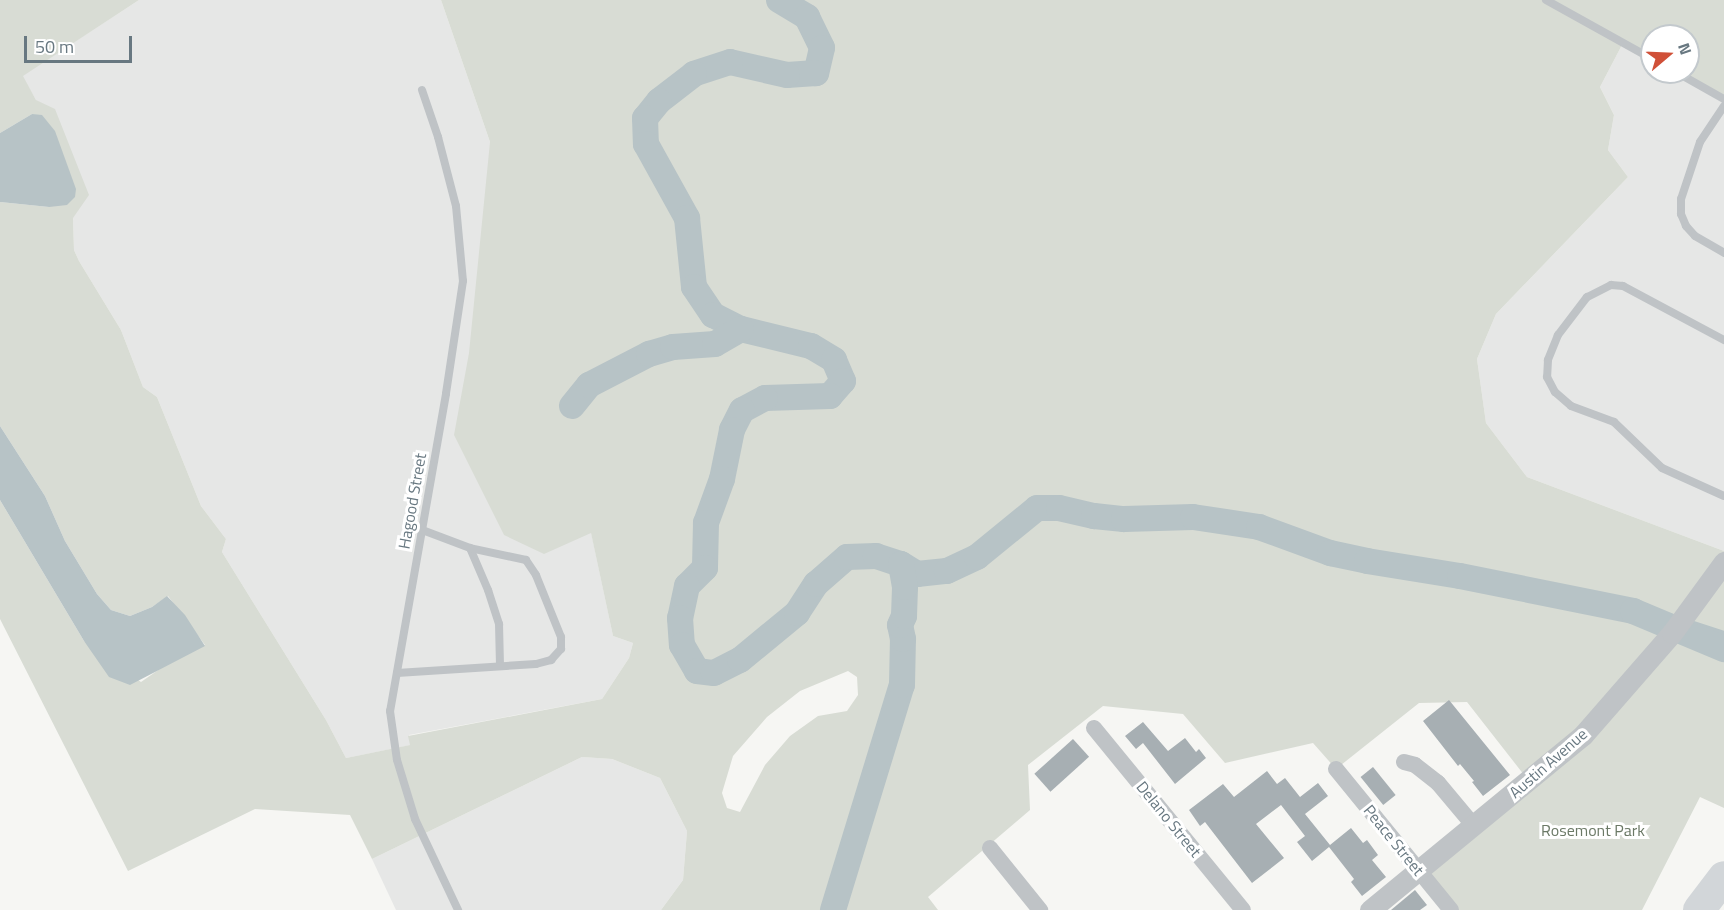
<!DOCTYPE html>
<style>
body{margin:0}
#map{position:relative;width:1724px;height:910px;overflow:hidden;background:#f6f6f3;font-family:"Titillium Web",sans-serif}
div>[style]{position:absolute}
.built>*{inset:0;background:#e6e7e6}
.green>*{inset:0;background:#d8dcd4}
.water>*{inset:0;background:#b7c3c6}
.stream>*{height:4.5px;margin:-2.25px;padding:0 2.25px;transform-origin:2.25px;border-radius:2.25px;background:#b7c3c6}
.river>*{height:26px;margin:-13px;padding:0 13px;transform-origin:13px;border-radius:13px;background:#b7c3c6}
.building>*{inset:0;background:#a7afb3;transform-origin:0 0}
.service>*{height:8px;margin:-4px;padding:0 4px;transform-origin:4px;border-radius:4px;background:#bfc3c6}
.minor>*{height:16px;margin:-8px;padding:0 8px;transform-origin:8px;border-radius:8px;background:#bfc3c6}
.tertiary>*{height:21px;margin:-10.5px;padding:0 10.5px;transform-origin:10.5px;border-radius:10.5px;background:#bfc3c6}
.motorway>*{height:32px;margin:-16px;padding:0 16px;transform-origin:16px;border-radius:16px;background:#d2d6d9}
span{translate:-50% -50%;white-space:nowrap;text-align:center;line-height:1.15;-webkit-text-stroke:6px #fff;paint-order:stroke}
.street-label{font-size:16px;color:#687881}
.park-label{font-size:16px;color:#6b7966}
.north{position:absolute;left:1640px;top:24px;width:60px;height:60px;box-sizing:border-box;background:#fff;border:2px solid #c3c9cd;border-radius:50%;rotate:71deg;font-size:16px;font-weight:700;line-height:24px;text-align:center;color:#687881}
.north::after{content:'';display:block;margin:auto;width:21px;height:27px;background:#d05038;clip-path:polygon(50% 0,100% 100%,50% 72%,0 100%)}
.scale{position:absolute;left:24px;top:36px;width:108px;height:27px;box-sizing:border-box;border:3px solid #687881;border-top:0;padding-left:8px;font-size:18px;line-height:21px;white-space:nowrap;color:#687881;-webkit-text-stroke:4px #fff;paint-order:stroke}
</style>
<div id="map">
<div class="built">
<i style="clip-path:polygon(139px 0,441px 0,490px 142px,544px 553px,591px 532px,613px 636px,633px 643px,629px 658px,602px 699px,409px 735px,411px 745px,346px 758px,326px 720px,222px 552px,226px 539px,201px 506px,157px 397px,143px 387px,121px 330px,79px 261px,74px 250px,73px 218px,36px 100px,22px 76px)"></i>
<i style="clip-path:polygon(1623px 43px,1652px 59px,1652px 72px,1676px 72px,1724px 99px,1724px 551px,1527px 477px,1486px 423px,1477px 359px,1496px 314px,1628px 177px,1608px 150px,1614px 115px,1600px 87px)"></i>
<i style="clip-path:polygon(582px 757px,612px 759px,660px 778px,687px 831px,683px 880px,661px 910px,396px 910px,372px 859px)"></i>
</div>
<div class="green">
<i style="clip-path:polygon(evenodd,0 0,139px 0,23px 76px,36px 100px,55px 109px,89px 195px,73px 218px,74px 250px,79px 261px,121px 330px,143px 387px,157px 397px,201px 506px,226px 539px,222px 552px,326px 720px,346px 758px,410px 745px,408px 736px,602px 699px,629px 658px,633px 643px,613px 636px,591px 533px,544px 554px,504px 535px,454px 435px,469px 353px,490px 142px,441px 0,1724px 0,1724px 99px,1676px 72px,1688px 72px,1688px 36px,1652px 36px,1652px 59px,1623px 43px,1600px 87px,1614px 115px,1608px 150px,1628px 177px,1496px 314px,1477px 359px,1486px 423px,1527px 477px,1724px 551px,1724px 808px,1700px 797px,1642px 910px,1451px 910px,1419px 871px,1528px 780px,1467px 702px,1419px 703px,1336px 769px,1313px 743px,1225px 763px,1183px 714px,1103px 706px,1028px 765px,1030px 810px,928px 897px,938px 910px,661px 910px,683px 880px,687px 831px,660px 778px,612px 759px,582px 757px,372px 859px,350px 815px,255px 809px,128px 871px,0 619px,0 500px,84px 641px,141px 682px,164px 666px,205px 645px,168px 596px,152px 607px,130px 616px,111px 610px,97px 594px,65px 541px,45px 496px,0 426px,0 202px,49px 207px,32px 114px,0 133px,0 0,848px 671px,857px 677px,858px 695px,847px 711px,818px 716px,790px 736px,765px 765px,740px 812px,727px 808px,722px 793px,733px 756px,767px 717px,800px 691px,848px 671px)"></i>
</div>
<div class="water">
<i style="clip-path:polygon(32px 114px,42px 115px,55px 131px,76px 189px,75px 197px,67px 205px,49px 207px,0 202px,0 133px)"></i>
<i style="clip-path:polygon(0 426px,45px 496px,65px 541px,97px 594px,111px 610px,130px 616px,152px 607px,167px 596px,185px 615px,205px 646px,130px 685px,109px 677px,84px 641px,0 500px)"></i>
</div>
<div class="stream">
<i style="left:1247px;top:532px;width:291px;rotate:9.9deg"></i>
<i style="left:1534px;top:582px;width:146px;rotate:13.8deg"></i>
<i style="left:1687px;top:621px;width:39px;rotate:18deg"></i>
</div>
<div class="river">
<i style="left:779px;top:0;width:33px;rotate:31deg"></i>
<i style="left:807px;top:17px;width:34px;rotate:64deg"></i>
<i style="left:822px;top:48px;width:26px;rotate:103deg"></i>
<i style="left:816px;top:73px;width:29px;rotate:176deg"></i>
<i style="left:787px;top:75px;width:58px;rotate:-167.2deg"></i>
<i style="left:730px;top:62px;width:38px;rotate:162deg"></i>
<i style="left:694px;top:74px;width:44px;rotate:142.4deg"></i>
<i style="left:659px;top:101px;width:22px;rotate:129deg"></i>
<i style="left:645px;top:118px;width:26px;rotate:88deg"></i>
<i style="left:646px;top:144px;width:85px;rotate:61deg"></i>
<i style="left:687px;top:218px;width:69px;rotate:84.2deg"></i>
<i style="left:694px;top:287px;width:34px;rotate:56deg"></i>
<i style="left:713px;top:315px;width:31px;rotate:27deg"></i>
<i style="left:741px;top:329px;width:72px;rotate:13.7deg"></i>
<i style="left:811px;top:346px;width:27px;rotate:31deg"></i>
<i style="left:834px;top:360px;width:23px;rotate:67deg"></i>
<i style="left:843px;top:381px;width:20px;rotate:131deg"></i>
<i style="left:830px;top:396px;width:65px;rotate:178.2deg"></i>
<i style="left:765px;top:398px;width:26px;rotate:152deg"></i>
<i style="left:742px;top:410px;width:22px;rotate:117deg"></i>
<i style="left:732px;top:430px;width:50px;rotate:101.5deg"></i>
<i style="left:722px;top:479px;width:47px;rotate:110deg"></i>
<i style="left:706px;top:523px;width:45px;rotate:91.3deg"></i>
<i style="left:705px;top:568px;width:25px;rotate:135deg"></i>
<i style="left:687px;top:586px;width:33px;rotate:102deg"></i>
<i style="left:680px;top:618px;width:27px;rotate:86deg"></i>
<i style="left:682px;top:645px;width:30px;rotate:60deg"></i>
<i style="left:697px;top:671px;width:17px;rotate:7deg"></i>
<i style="left:714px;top:673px;width:29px;rotate:-27deg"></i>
<i style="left:740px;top:660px;width:74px;rotate:-39.5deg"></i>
<i style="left:797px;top:613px;width:35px;rotate:-57deg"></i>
<i style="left:816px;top:584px;width:41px;rotate:-41.1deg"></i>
<i style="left:847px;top:557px;width:29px;rotate:-2deg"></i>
<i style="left:876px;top:556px;width:26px;rotate:18deg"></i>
<i style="left:901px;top:564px;width:19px;rotate:32deg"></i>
<i style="left:917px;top:574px;width:30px;rotate:-6deg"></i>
<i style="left:947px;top:571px;width:33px;rotate:-25deg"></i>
<i style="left:977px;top:557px;width:77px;rotate:-39.2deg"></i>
<i style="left:1037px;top:508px;width:22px"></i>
<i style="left:1059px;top:508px;width:36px;rotate:13deg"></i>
<i style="left:1094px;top:516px;width:30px;rotate:6deg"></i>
<i style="left:1124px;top:519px;width:69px;rotate:-1.7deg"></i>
<i style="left:1193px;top:517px;width:67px;rotate:8.6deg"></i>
<i style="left:1259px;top:527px;width:76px;rotate:20.1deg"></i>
<i style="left:1330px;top:553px;width:38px;rotate:12deg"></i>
<i style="left:1367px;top:561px;width:94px;rotate:9.2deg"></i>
<i style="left:1460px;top:576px;width:177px;rotate:11.4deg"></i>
<i style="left:1633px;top:611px;width:99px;rotate:22.7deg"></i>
<i style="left:572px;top:406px;width:27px;rotate:-51deg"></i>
<i style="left:589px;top:385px;width:68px;rotate:-27.3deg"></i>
<i style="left:649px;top:354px;width:25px;rotate:-16deg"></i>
<i style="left:673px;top:347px;width:42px;rotate:-4.1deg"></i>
<i style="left:715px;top:344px;width:30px;rotate:-30deg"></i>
<i style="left:833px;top:910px;width:235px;rotate:-73deg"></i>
<i style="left:902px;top:685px;width:46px;rotate:-88.8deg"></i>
<i style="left:903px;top:639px;width:14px;rotate:-102deg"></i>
<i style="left:900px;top:625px;width:10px;rotate:-66deg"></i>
<i style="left:904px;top:616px;width:29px;rotate:-88deg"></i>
<i style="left:905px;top:587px;width:23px;rotate:-100deg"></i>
</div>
<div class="building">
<i style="clip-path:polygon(1449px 700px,1510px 775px,1483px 796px,1472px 782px,1474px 781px,1460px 764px,1458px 766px,1423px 721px)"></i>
<i style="clip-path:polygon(1143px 722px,1168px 751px,1185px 738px,1196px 752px,1199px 749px,1206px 758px,1175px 784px,1143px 743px,1136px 749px,1125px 736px)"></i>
<i style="left:1073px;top:739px;width:24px;height:52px;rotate:48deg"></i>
<i style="left:1373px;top:767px;width:36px;height:16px;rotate:51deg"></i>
<i style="clip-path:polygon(1267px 771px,1277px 784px,1285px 778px,1300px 797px,1318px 783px,1328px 796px,1305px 814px,1330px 845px,1351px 828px,1363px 843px,1367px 840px,1378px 855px,1372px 860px,1386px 877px,1362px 896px,1351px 882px,1354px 879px,1329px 847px,1312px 861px,1297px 842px,1305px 836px,1281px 805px,1256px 824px,1284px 858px,1252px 883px,1205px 822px,1200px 826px,1189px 810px,1223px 784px,1234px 797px)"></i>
<i style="clip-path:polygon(1415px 890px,1427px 905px,1420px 910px,1391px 910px)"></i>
</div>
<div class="service">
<i style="left:1546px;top:0;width:121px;rotate:29.1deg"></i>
<i style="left:1676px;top:72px;width:55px;rotate:29.4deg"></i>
<i style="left:422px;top:90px;width:50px;rotate:71.2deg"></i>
<i style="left:438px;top:137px;width:71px;rotate:75.4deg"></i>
<i style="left:456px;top:206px;width:75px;rotate:84.7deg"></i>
<i style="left:463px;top:281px;width:114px;rotate:98.6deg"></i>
<i style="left:446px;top:394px;width:322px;rotate:100deg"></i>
<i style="left:390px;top:711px;width:49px;rotate:81.9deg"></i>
<i style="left:397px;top:760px;width:62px;rotate:73deg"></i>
<i style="left:415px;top:819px;width:101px;rotate:64.7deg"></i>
<i style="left:1724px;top:106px;width:43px;rotate:123.7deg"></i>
<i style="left:1700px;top:142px;width:60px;rotate:108.4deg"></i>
<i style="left:1681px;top:199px;width:15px;rotate:90deg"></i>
<i style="left:1681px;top:214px;width:13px;rotate:67deg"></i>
<i style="left:1686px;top:226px;width:13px;rotate:48deg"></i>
<i style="left:1695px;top:236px;width:34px;rotate:30deg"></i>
<i style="left:1724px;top:340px;width:115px;rotate:-151.9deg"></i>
<i style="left:1623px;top:286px;width:12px;rotate:-175deg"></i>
<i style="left:1611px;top:285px;width:27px;rotate:153deg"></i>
<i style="left:1587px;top:297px;width:48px;rotate:127.3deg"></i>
<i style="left:1558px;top:335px;width:27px;rotate:112deg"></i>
<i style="left:1548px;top:360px;width:17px;rotate:93deg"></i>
<i style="left:1547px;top:377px;width:17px;rotate:62deg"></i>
<i style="left:1555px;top:392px;width:21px;rotate:41deg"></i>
<i style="left:1571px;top:406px;width:46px;rotate:20.4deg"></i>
<i style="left:1614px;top:422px;width:66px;rotate:43.8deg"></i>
<i style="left:1662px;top:468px;width:68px;rotate:24.3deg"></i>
<i style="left:470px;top:548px;width:46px;rotate:66.8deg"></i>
<i style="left:488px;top:590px;width:36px;rotate:72deg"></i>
<i style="left:499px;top:624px;width:42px;rotate:88.6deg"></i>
<i style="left:397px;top:673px;width:139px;rotate:-3.7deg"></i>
<i style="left:536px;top:664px;width:16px;rotate:-15deg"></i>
<i style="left:551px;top:660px;width:15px;rotate:-48deg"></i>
<i style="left:561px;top:649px;width:12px;rotate:-90deg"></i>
<i style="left:561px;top:637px;width:67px;rotate:-112deg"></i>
<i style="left:536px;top:575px;width:18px;rotate:-124deg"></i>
<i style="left:526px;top:560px;width:57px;rotate:-167.9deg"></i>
<i style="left:470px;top:548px;width:51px;rotate:-159.4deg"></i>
</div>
<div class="minor">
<i style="left:1094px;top:728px;width:235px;rotate:50.7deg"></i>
<i style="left:1404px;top:762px;width:11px;rotate:15deg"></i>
<i style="left:1415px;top:765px;width:29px;rotate:38deg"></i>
<i style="left:1438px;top:783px;width:56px;rotate:50.1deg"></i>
<i style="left:1336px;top:769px;width:182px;rotate:50.8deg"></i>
<i style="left:990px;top:848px;width:80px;rotate:51.1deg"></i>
</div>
<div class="tertiary">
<i style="left:1370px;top:910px;width:276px;rotate:-39.4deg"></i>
<i style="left:1583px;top:735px;width:135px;rotate:-48.9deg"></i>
<i style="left:1672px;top:633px;width:88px;rotate:-53.8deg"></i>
</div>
<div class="motorway">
<i style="left:1699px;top:910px;width:41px;rotate:-52.9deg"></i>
</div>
<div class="street-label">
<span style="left:412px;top:501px;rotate:-80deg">Hagood Street</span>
<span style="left:1548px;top:763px;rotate:-41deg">Austin Avenue</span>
<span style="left:1169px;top:819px;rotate:51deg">Delano Street</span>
<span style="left:1394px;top:840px;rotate:51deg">Peace Street</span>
</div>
<div class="park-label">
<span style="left:1593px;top:830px">Rosemont Park</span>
</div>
<div class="north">N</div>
<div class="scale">50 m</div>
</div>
